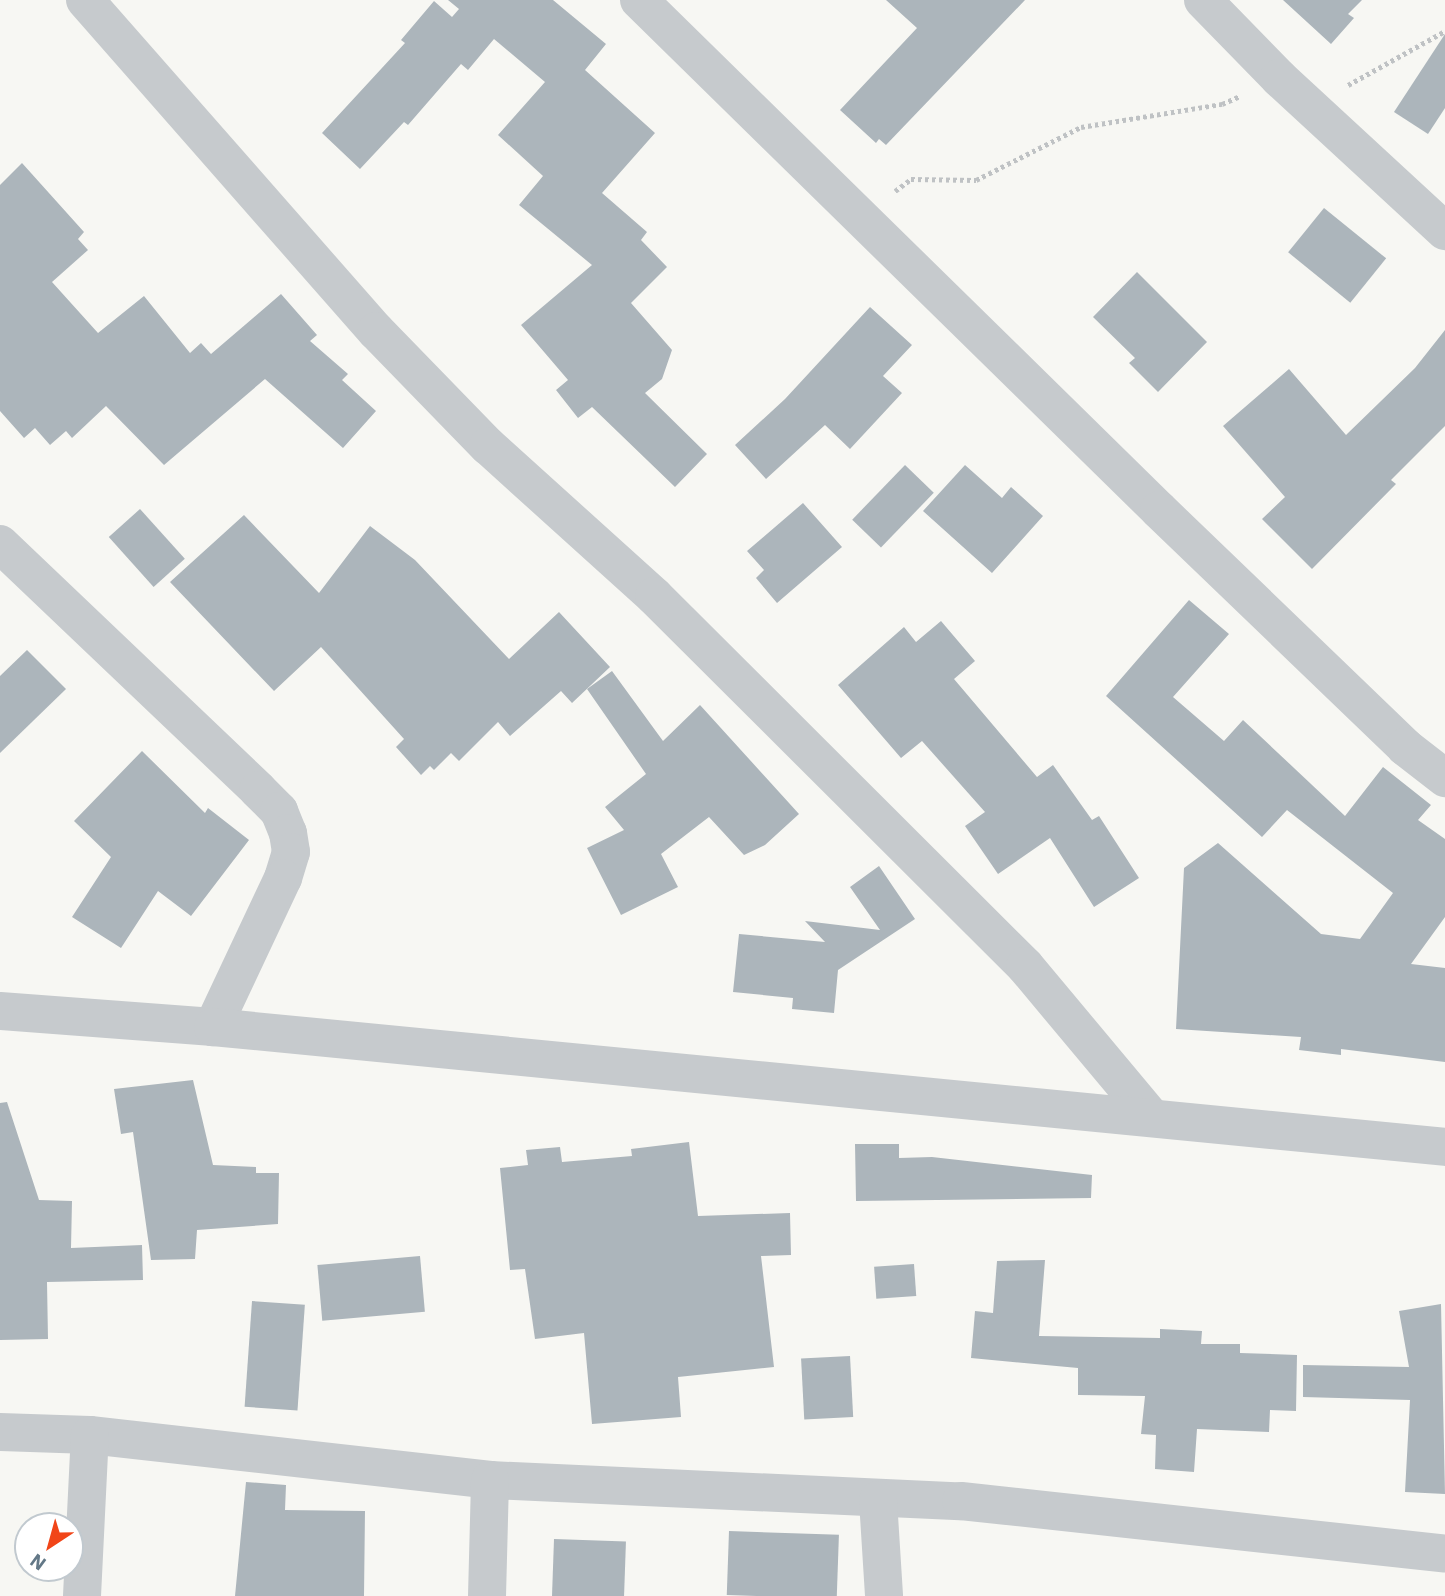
<!DOCTYPE html>
<style>
body{margin:0}
#map{position:relative;width:1445px;height:1596px;overflow:hidden;background:#f7f7f3;font-family:"IBM Plex Sans",sans-serif}
div>[style]{position:absolute}
.building>*{inset:0;background:#acb5bb;transform-origin:0 0}
.path>*{height:4.5px;margin-top:-2.25px;transform-origin:0;background:repeating-linear-gradient(90deg,#bfc2c4 0 3.5px,transparent 0 7px)}
.minor>*{height:38px;margin:-19px;padding:0 19px;transform-origin:19px;border-radius:19px;background:#c6cacd}
span{translate:-50% -50%;white-space:nowrap;text-align:center;line-height:1.15;-webkit-text-stroke:7px #fff;paint-order:stroke}
.north{position:absolute;left:14px;top:1512px;width:70px;height:70px;box-sizing:border-box;background:#fff;border:2px solid #c1c9cf;border-radius:50%;rotate:216deg;font-size:19px;font-weight:700;line-height:28px;text-align:center;color:#637887}
.north::after{content:'';display:block;margin:auto;width:24px;height:32px;background:#f14518;clip-path:polygon(50% 0,100% 100%,50% 72%,0 100%)}
</style>
<div id="map">
<div class="building">
<i style="clip-path:polygon(448px 0,553px 0,606px 44px,585px 70px,655px 133px,602px 193px,647px 232px,641px 240px,667px 267px,631px 303px,672px 350px,662px 379px,645px 393px,707px 454px,675px 487px,592px 407px,578px 418px,556px 390px,568px 380px,521px 325px,592px 265px,519px 205px,543px 176px,498px 135px,545px 82px,494px 39px,468px 70px,461px 64px,408px 125px,404px 122px,360px 169px,322px 133px,405px 43px,401px 40px,434px 1px,452px 17px,459px 9px)"></i>
<i style="clip-path:polygon(886px 0,1025px 0,886px 145px,879px 139px,876px 143px,840px 110px,917px 28px)"></i>
<i style="clip-path:polygon(1283px 0,1362px 0,1348px 14px,1354px 18px,1331px 44px)"></i>
<i style="clip-path:polygon(1445px 34px,1445px 108px,1428px 134px,1394px 112px)"></i>
<i style="clip-path:polygon(22px 163px,84px 232px,78px 239px,88px 250px,52px 282px,98px 333px,144px 296px,190px 353px,201px 343px,211px 354px,281px 294px,317px 335px,310px 341px,348px 374px,342px 380px,376px 411px,343px 448px,265px 379px,164px 465px,106px 406px,72px 438px,66px 431px,50px 445px,35px 428px,24px 438px,0 411px,0 185px)"></i>
<i style="left:1324px;top:208px;width:80px;height:57px;rotate:39deg"></i>
<i style="clip-path:polygon(1137px 272px,1207px 342px,1158px 392px,1129px 363px,1135px 358px,1093px 317px)"></i>
<i style="clip-path:polygon(870px 307px,912px 345px,883px 376px,902px 393px,850px 449px,825px 425px,766px 479px,735px 445px,785px 399px)"></i>
<i style="clip-path:polygon(1445px 330px,1445px 426px,1391px 480px,1396px 484px,1312px 569px,1262px 519px,1285px 497px,1223px 426px,1289px 369px,1346px 435px,1415px 368px)"></i>
<i style="left:905px;top:465px;width:40px;height:76px;rotate:44deg"></i>
<i style="clip-path:polygon(965px 465px,1002px 498px,1011px 487px,1043px 516px,992px 573px,923px 511px)"></i>
<i style="clip-path:polygon(803px 503px,842px 547px,777px 603px,756px 578px,764px 570px,747px 551px)"></i>
<i style="left:140px;top:509px;width:67px;height:42px;rotate:48deg"></i>
<i style="clip-path:polygon(244px 515px,319px 593px,370px 526px,415px 560px,509px 659px,559px 612px,610px 667px,572px 703px,561px 691px,510px 736px,498px 722px,459px 761px,451px 753px,434px 770px,430px 766px,421px 775px,396px 747px,404px 739px,321px 647px,274px 691px,170px 582px)"></i>
<i style="clip-path:polygon(1189px 600px,1229px 634px,1173px 697px,1224px 741px,1243px 720px,1345px 816px,1383px 767px,1431px 805px,1418px 820px,1445px 839px,1445px 917px,1411px 964px,1445px 968px,1445px 1062px,1341px 1049px,1341px 1055px,1299px 1050px,1301px 1037px,1176px 1029px,1184px 868px,1218px 843px,1321px 934px,1360px 939px,1393px 893px,1287px 810px,1262px 837px,1106px 696px)"></i>
<i style="clip-path:polygon(941px 621px,975px 661px,954px 679px,1037px 777px,1053px 765px,1092px 820px,1099px 816px,1139px 878px,1094px 907px,1050px 838px,998px 874px,965px 826px,985px 812px,922px 741px,901px 758px,838px 685px,904px 627px,916px 642px)"></i>
<i style="clip-path:polygon(27px 650px,66px 689px,0 753px,0 676px)"></i>
<i style="clip-path:polygon(612px 671px,663px 741px,700px 705px,799px 814px,765px 845px,744px 855px,709px 817px,661px 854px,678px 887px,621px 915px,587px 848px,624px 830px,605px 807px,646px 774px,587px 689px)"></i>
<i style="clip-path:polygon(142px 751px,205px 813px,208px 808px,249px 840px,191px 916px,158px 891px,121px 948px,72px 917px,111px 857px,74px 821px)"></i>
<i style="clip-path:polygon(879px 866px,915px 919px,838px 970px,834px 1013px,792px 1009px,793px 998px,733px 992px,739px 934px,825px 942px,805px 921px,880px 930px,850px 887px)"></i>
<i style="clip-path:polygon(193px 1080px,213px 1165px,256px 1167px,256px 1173px,279px 1173px,278px 1224px,197px 1230px,195px 1259px,151px 1260px,133px 1132px,121px 1134px,114px 1089px)"></i>
<i style="clip-path:polygon(7px 1102px,39px 1200px,72px 1201px,71px 1248px,142px 1245px,143px 1280px,47px 1282px,48px 1339px,0 1340px,0 1103px)"></i>
<i style="clip-path:polygon(689px 1142px,698px 1216px,790px 1213px,791px 1255px,761px 1256px,774px 1367px,678px 1377px,681px 1417px,592px 1424px,584px 1333px,535px 1339px,525px 1269px,510px 1270px,500px 1168px,528px 1165px,526px 1150px,560px 1147px,562px 1162px,632px 1156px,631px 1149px)"></i>
<i style="clip-path:polygon(855px 1144px,899px 1144px,899px 1158px,932px 1157px,1092px 1175px,1091px 1198px,856px 1201px)"></i>
<i style="left:420px;top:1256px;width:56px;height:103px;rotate:85deg"></i>
<i style="clip-path:polygon(1045px 1260px,1039px 1336px,1160px 1338px,1160px 1329px,1202px 1331px,1201px 1344px,1240px 1344px,1240px 1353px,1297px 1355px,1296px 1411px,1270px 1410px,1269px 1432px,1197px 1429px,1194px 1472px,1155px 1469px,1156px 1435px,1141px 1434px,1145px 1396px,1078px 1395px,1078px 1368px,971px 1358px,975px 1311px,993px 1313px,997px 1261px)"></i>
<i style="left:914px;top:1264px;width:32px;height:40px;rotate:86deg"></i>
<i style="left:252px;top:1301px;width:53px;height:106px;rotate:4deg"></i>
<i style="clip-path:polygon(1441px 1304px,1445px 1494px,1405px 1492px,1410px 1400px,1303px 1397px,1303px 1365px,1409px 1367px,1399px 1311px)"></i>
<i style="left:850px;top:1356px;width:61px;height:49px;rotate:87deg"></i>
<i style="clip-path:polygon(246px 1482px,286px 1485px,285px 1510px,365px 1511px,364px 1596px,235px 1596px)"></i>
<i style="left:729px;top:1531px;width:110px;height:64px;rotate:2deg"></i>
<i style="left:554px;top:1539px;width:72px;height:57px;rotate:2deg"></i>
</div>
<div class="path">
<i style="left:1348px;top:85px;width:111px;rotate:-29.1deg"></i>
<i style="left:895px;top:191px;width:20px;rotate:-37deg"></i>
<i style="left:911px;top:179px;width:65px;rotate:0.9deg"></i>
<i style="left:976px;top:180px;width:118px;rotate:-26.8deg"></i>
<i style="left:1081px;top:127px;width:143px;rotate:-9.3deg"></i>
<i style="left:1222px;top:104px;width:20px;rotate:-24deg"></i>
</div>
<div class="minor">
<i style="left:85px;top:0;width:441px;rotate:48.7deg"></i>
<i style="left:376px;top:331px;width:161px;rotate:45.8deg"></i>
<i style="left:488px;top:446px;width:224px;rotate:42.1deg"></i>
<i style="left:654px;top:596px;width:524px;rotate:44.92deg"></i>
<i style="left:1025px;top:966px;width:198px;rotate:50.1deg"></i>
<i style="left:639px;top:0;width:728px;rotate:44.44deg"></i>
<i style="left:1159px;top:510px;width:342px;rotate:43.9deg"></i>
<i style="left:1405px;top:747px;width:51px;rotate:37.8deg"></i>
<i style="left:1203px;top:0;width:109px;rotate:45.7deg"></i>
<i style="left:1279px;top:78px;width:226px;rotate:42.7deg"></i>
<i style="left:0;top:544px;width:356px;rotate:43.6deg"></i>
<i style="left:258px;top:790px;width:30px;rotate:45deg"></i>
<i style="left:279px;top:811px;width:24px;rotate:68deg"></i>
<i style="left:288px;top:833px;width:19px;rotate:81deg"></i>
<i style="left:291px;top:852px;width:27px;rotate:107deg"></i>
<i style="left:283px;top:878px;width:165px;rotate:115.2deg"></i>
<i style="left:0;top:1011px;width:214px;rotate:4.3deg"></i>
<i style="left:213px;top:1027px;width:1238px;rotate:5.56deg"></i>
<i style="left:0;top:1432px;width:90px;rotate:1.9deg"></i>
<i style="left:90px;top:1435px;width:403px;rotate:6.4deg"></i>
<i style="left:490px;top:1480px;width:471px;rotate:2.6deg"></i>
<i style="left:961px;top:1501px;width:487px;rotate:6.2deg"></i>
<i style="left:878px;top:1500px;width:96px;rotate:86.4deg"></i>
<i style="left:82px;top:1596px;width:161px;rotate:-87.2deg"></i>
<i style="left:487px;top:1596px;width:116px;rotate:-88.5deg"></i>
</div>
<div class="north">N</div>
</div>
